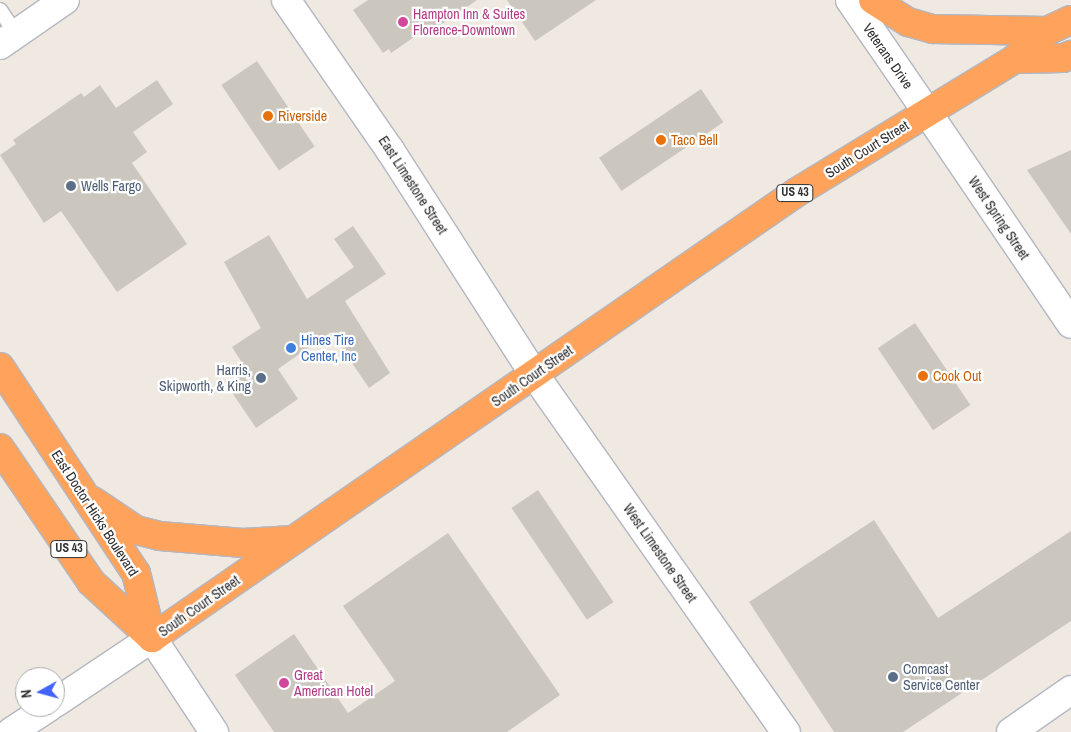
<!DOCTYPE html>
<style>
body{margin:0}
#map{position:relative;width:1071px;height:732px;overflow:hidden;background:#efe9e1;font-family:"Archivo Narrow",sans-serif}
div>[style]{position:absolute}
.building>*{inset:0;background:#cbc7bf;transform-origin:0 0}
.roads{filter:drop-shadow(1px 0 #b4b7c1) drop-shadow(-1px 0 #b4b7c1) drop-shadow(0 1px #b4b7c1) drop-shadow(0 -1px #b4b7c1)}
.lane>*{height:14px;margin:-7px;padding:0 7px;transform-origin:7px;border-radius:7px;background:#fff}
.street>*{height:28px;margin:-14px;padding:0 14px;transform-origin:14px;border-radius:14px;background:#fff}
.secondary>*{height:28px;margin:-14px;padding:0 14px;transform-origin:14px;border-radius:14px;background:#fff}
.highway>*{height:28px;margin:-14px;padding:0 14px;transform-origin:14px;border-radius:14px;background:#ffa35c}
.dots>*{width:14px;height:14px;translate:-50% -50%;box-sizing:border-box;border:2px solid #fff;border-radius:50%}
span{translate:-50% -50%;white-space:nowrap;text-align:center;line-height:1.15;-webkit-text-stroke:4.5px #fff;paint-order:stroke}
.shield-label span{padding:1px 4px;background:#fff;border:1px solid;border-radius:4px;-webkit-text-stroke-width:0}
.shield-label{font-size:12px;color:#2e2e2e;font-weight:700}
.hotel-label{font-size:14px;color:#b23c85}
.left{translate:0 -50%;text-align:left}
.street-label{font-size:14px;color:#2e2e2e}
.food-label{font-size:14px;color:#c56008}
.service-label{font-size:14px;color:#4e5e75}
.right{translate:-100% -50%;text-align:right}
.shop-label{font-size:14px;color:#366cbe}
.north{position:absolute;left:15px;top:667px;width:50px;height:50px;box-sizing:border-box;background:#fff;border:1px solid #ababab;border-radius:50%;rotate:263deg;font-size:14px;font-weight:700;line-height:20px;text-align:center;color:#2e2e2e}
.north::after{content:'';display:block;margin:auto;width:18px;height:22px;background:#4264fb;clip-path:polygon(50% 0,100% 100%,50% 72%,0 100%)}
</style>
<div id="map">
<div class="building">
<i style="clip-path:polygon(368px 0,477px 0,426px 35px,423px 31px,391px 53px,389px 49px,383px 53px,353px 10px)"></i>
<i style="clip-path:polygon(507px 0,596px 0,535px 41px)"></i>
<i style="left:257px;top:61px;width:103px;height:43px;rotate:56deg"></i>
<i style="clip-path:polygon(157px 80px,173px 104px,133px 132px,147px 152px,132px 163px,187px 244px,117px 292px,61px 211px,44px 223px,0 155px,16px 144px,13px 140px,81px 93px,84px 97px,100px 85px,116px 108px)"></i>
<i style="left:701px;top:89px;width:40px;height:123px;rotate:56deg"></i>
<i style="clip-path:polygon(1071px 150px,1071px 234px,1027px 170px)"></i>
<i style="clip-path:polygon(353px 226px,386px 274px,345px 301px,390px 373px,369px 388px,331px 332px,278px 369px,298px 399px,256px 428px,227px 385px,247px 371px,232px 347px,261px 328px,224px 262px,269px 235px,307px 299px,354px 267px,334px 239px)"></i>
<i style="left:915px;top:323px;width:99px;height:45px;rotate:56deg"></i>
<i style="left:538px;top:490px;width:135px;height:32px;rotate:56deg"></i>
<i style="clip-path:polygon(874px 520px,938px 618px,1071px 531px,1071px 621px,903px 732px,834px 732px,749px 602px)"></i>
<i style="clip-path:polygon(448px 533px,560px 695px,507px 732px,274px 732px,235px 675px,294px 634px,348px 713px,395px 681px,343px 606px)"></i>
</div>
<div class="roads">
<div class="lane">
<i style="left:0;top:10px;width:29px;rotate:56deg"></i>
</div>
<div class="street">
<i style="left:286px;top:0;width:183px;rotate:55.3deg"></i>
<i style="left:390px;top:150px;width:266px;rotate:57.3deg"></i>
<i style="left:534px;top:374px;width:438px;rotate:54.9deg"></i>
<i style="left:0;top:45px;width:79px;rotate:-34.7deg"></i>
<i style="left:927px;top:112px;width:256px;rotate:55.8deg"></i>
</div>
<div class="secondary">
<i style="left:850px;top:0;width:136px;rotate:55.5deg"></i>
<i style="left:55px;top:703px;width:117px;rotate:-33.8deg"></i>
<i style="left:152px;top:638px;width:113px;rotate:56.6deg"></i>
<i style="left:11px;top:732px;width:45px;rotate:-33.3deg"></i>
<i style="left:1011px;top:732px;width:73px;rotate:-35deg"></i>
</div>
<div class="highway">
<i style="left:873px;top:0;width:41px;rotate:32.2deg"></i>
<i style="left:908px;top:22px;width:26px;rotate:16deg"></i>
<i style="left:933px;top:29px;width:114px;rotate:1deg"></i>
<i style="left:1015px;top:59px;width:48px;rotate:-1.2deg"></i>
<i style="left:1063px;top:58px;width:9px;rotate:-21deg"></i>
<i style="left:0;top:367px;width:247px;rotate:56.6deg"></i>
<i style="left:136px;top:573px;width:67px;rotate:76.2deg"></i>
<i style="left:0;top:448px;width:162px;rotate:55.8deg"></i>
<i style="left:91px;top:582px;width:83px;rotate:42.6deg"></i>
<i style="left:93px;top:501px;width:52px;rotate:34deg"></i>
<i style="left:136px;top:530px;width:25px;rotate:14deg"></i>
<i style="left:160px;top:536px;width:83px;rotate:4.8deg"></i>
<i style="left:243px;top:543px;width:50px;rotate:-3.4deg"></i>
<i style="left:152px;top:638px;width:784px;rotate:-34.66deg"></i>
<i style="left:797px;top:192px;width:255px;rotate:-31.4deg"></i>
<i style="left:1015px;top:59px;width:43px;rotate:-41.2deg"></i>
<i style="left:1047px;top:31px;width:26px;rotate:-25deg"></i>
</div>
</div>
<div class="dots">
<i style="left:403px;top:22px;background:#d1479c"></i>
<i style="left:268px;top:116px;background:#e8710a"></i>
<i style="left:661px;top:140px;background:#e8710a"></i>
<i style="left:71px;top:186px;background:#5c6f8a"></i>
<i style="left:291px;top:348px;background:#3f7fe0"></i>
<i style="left:923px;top:376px;background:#e8710a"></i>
<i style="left:261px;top:378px;background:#5c6f8a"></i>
<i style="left:893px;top:677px;background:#5c6f8a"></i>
<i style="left:284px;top:683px;background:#d1479c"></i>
</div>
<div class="shield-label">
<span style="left:795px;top:193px">US 43</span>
<span style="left:69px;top:549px">US 43</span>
</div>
<div class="hotel-label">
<span class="left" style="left:413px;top:22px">Hampton Inn &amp; Suites<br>Florence-Downtown</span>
<span class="left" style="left:294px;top:683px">Great<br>American Hotel</span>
</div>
<div class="street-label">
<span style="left:888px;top:56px;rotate:55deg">Veterans Drive</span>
<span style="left:867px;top:149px;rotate:-32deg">South Court Street</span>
<span style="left:413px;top:185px;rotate:57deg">East Limestone Street</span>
<span style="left:999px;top:218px;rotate:56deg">West Spring Street</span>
<span style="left:532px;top:376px;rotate:-35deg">South Court Street</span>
<span style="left:95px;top:513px;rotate:57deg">East Doctor Hicks Boulevard</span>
<span style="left:660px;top:553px;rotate:55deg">West Limestone Street</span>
<span style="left:199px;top:606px;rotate:-35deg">South Court Street</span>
</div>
<div class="food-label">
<span class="left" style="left:278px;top:116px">Riverside</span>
<span class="left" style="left:671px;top:140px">Taco Bell</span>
<span class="left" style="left:933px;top:376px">Cook Out</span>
</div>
<div class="service-label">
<span class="left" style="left:81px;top:186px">Wells Fargo</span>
<span class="right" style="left:251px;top:378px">Harris,<br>Skipworth, &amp; King</span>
<span class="left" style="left:903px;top:677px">Comcast<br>Service Center</span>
</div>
<div class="shop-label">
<span class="left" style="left:301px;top:348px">Hines Tire<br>Center, Inc</span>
</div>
<div class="north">N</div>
</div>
